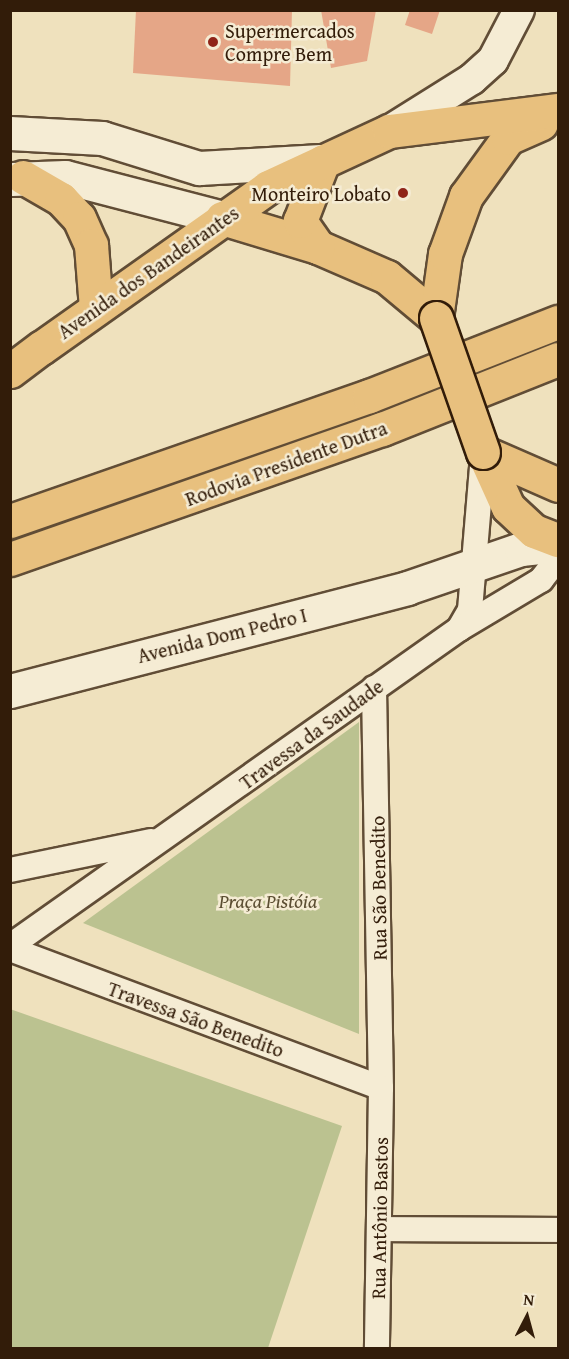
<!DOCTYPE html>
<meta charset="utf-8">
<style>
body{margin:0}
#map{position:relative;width:569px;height:1359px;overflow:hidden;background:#efe1bd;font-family:"Gentium Book Plus",serif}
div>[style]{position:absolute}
.green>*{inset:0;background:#bbc290}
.building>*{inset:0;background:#e5a687}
.roads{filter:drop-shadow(2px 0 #614d36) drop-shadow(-2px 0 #614d36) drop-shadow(0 2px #614d36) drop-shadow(0 -2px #614d36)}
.minor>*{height:24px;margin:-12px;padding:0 12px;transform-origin:12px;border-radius:12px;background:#f5ecd4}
.tertiary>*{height:30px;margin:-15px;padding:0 15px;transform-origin:15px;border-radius:15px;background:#f5ecd4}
.secondary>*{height:33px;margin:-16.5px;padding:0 16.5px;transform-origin:16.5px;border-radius:16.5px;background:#f5ecd4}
.primary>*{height:33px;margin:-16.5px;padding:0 16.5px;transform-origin:16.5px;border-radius:16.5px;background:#e8c07e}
.motorway>*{height:33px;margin:-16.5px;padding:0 16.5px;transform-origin:16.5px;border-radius:16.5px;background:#e8c07e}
.bridges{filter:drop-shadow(2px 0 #321c09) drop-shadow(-2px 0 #321c09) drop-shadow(0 2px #321c09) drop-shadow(0 -2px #321c09)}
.primary-bridge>*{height:33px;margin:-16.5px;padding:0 16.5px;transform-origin:16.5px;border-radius:16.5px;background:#e8c07e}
.dots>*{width:16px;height:16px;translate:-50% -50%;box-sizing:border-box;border:3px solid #f5ecd4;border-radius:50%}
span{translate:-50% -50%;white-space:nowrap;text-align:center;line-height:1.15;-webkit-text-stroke:5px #f5ecd4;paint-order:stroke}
.poi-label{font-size:20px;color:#321c09}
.left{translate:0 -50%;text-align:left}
.right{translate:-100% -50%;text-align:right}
.street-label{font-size:20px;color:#321c09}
.park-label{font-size:20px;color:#5b4e32;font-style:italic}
.frame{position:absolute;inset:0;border:12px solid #321c09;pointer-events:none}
.north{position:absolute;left:497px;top:1287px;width:60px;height:60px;-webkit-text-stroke:4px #f5ecd4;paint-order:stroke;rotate:6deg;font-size:16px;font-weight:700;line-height:24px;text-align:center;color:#321c09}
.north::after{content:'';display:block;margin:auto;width:21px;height:27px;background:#321c09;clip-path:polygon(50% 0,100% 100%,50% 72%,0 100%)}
</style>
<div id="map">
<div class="green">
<i style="clip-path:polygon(359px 722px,359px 1034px,83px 923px)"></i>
<i style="clip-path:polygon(10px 1009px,342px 1126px,268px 1348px,11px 1348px)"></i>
</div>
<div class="building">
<i style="clip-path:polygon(136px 10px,292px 10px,290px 86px,133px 73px)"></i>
<i style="clip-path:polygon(321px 10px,376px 10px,367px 61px,331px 68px)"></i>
<i style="clip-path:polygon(410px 10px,440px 10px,432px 34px,405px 25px)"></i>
</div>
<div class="roads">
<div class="minor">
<i style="left:459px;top:629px;width:22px;rotate:-60deg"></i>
<i style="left:470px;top:610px;width:156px;rotate:-85.2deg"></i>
<i style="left:374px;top:688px;width:400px;rotate:89deg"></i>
<i style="left:381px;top:1088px;width:260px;rotate:90.9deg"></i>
<i style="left:10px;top:870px;width:144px;rotate:-11.6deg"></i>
<i style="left:10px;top:946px;width:550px;rotate:-35.22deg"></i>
<i style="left:459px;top:629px;width:96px;rotate:-30.9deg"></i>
<i style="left:541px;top:580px;width:28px;rotate:-52deg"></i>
<i style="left:10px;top:949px;width:396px;rotate:20.5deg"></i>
<i style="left:379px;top:1229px;width:179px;rotate:0.3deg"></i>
</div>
<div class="tertiary">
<i style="left:389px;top:131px;width:98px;rotate:-32.1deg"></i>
<i style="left:472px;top:79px;width:28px;rotate:-42deg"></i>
<i style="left:493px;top:60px;width:56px;rotate:-62.5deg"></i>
</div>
<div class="secondary">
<i style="left:10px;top:133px;width:92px;rotate:3.1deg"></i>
<i style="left:102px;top:138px;width:102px;rotate:17.2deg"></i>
<i style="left:199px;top:168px;width:122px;rotate:-3.3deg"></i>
<i style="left:12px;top:179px;width:53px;rotate:-2.2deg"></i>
<i style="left:65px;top:177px;width:162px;rotate:14.6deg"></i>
<i style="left:10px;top:691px;width:410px;rotate:-14.5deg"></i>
<i style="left:407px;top:588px;width:120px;rotate:-18.9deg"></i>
<i style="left:521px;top:549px;width:37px;rotate:-6deg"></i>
</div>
<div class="primary">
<i style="left:23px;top:177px;width:44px;rotate:30.1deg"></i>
<i style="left:61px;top:199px;width:26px;rotate:47deg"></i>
<i style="left:79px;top:218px;width:30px;rotate:66deg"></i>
<i style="left:91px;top:245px;width:63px;rotate:85.5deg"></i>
<i style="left:222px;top:218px;width:100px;rotate:16.8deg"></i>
<i style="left:318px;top:247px;width:75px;rotate:23.5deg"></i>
<i style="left:387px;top:277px;width:64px;rotate:39.9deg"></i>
<i style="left:318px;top:247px;width:32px;rotate:-125deg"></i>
<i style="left:300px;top:221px;width:64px;rotate:-69deg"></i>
<i style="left:436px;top:318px;width:65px;rotate:-82deg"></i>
<i style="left:445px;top:254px;width:62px;rotate:-70.1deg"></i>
<i style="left:466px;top:196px;width:72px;rotate:-54.1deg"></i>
<i style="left:508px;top:138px;width:36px;rotate:-24deg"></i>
<i style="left:41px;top:348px;width:278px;rotate:-35.3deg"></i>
<i style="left:268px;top:187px;width:133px;rotate:-24.8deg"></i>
<i style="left:389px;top:131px;width:170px;rotate:-7.1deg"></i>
<i style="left:483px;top:452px;width:60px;rotate:65.6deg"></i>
<i style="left:508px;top:507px;width:35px;rotate:43deg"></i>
<i style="left:534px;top:531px;width:26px;rotate:21deg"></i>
<i style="left:483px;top:452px;width:82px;rotate:23.7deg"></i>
</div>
<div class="motorway">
<i style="left:10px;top:371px;width:39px;rotate:-37deg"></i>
<i style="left:10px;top:521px;width:380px;rotate:-19.2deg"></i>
<i style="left:369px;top:396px;width:203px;rotate:-21.4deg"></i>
<i style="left:10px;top:559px;width:394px;rotate:-19.3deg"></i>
<i style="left:382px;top:429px;width:189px;rotate:-21.7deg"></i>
</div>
</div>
<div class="bridges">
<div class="primary-bridge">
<i style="left:436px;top:318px;width:142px;rotate:70.7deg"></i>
</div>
</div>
<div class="dots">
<i style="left:213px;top:42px;background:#8f2418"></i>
<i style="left:403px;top:193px;background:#8f2418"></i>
</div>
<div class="poi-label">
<span class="left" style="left:225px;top:42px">Supermercados<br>Compre Bem</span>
<span class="right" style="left:391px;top:193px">Monteiro Lobato</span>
</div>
<div class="street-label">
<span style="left:148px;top:272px;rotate:-35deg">Avenida dos Bandeirantes</span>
<span style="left:286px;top:463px;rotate:-20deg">Rodovia Presidente Dutra</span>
<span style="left:222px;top:635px;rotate:-14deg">Avenida Dom Pedro I</span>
<span style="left:311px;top:734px;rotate:-36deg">Travessa da Saudade</span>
<span style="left:378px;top:888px;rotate:-91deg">Rua São Benedito</span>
<span style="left:196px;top:1019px;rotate:20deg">Travessa São Benedito</span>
<span style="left:379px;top:1218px;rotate:-89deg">Rua Antônio Bastos</span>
</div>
<div class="park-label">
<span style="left:268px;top:900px">Praça Pistóia</span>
</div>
<div class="frame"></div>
<div class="north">N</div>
</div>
